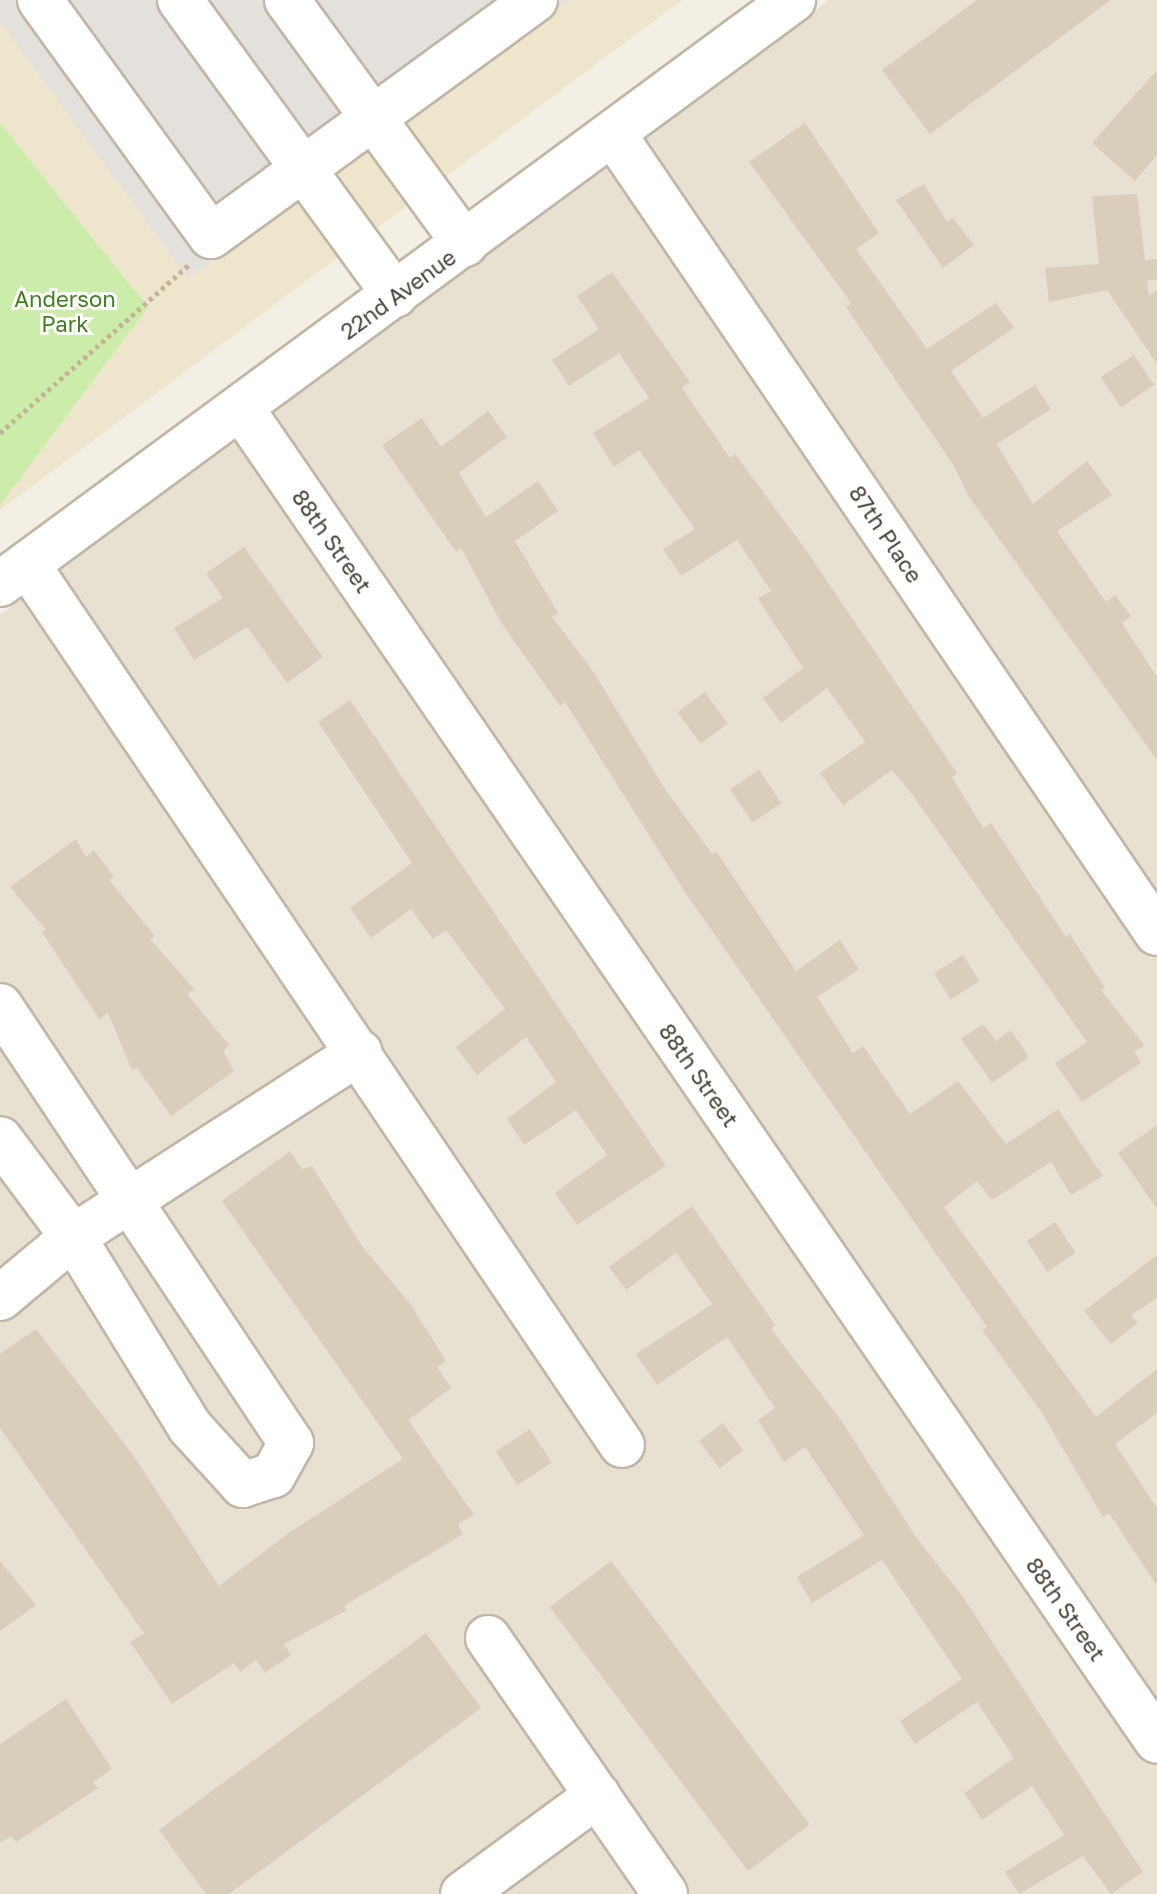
<!DOCTYPE html>
<style>
body{margin:0}
#map{position:relative;width:1157px;height:1894px;overflow:hidden;background:#f4efe4;font-family:"Golos Text",sans-serif}
div>[style]{position:absolute}
.residential>*{inset:0;background:#e8e1d2}
.education>*{inset:0;background:#eee5cd}
.green>*{inset:0;background:#cceca9}
.parking>*{inset:0;background:#e4e1dd}
.building>*{inset:0;background:#d9cebb;transform-origin:0 0}
.path>*{height:5px;margin-top:-2.5px;transform-origin:0;background:repeating-linear-gradient(90deg,#c3b496 0 4px,transparent 0 8px)}
.roads{filter:drop-shadow(2px 0 #c0b7a6) drop-shadow(-2px 0 #c0b7a6) drop-shadow(0 2px #c0b7a6) drop-shadow(0 -2px #c0b7a6)}
.minor>*{height:44px;margin:-22px;padding:0 22px;transform-origin:22px;border-radius:22px;background:#fff}
span{translate:-50% -50%;white-space:nowrap;text-align:center;line-height:1.15;-webkit-text-stroke:6px #fff;paint-order:stroke}
.street-label{font-size:22px;color:#463f33}
.park-label{font-size:22px;color:#437d22}
</style>
<div id="map">
<div class="residential">
<i style="clip-path:polygon(829px 0,1157px 0,1157px 1894px,0 1894px,0 615px)"></i>
</div>
<div class="education">
<i style="clip-path:polygon(0 0,682px 0,0 510px)"></i>
</div>
<div class="green">
<i style="clip-path:polygon(0 123px,148px 307px,0 505px)"></i>
</div>
<div class="parking">
<i style="clip-path:polygon(0 0,570px 0,188px 278px,0 22px)"></i>
</div>
<div class="building">
<i style="clip-path:polygon(977px 0,1111px 0,930px 134px,882px 70px)"></i>
<i style="clip-path:polygon(1157px 70px,1157px 155px,1135px 181px,1092px 143px)"></i>
<i style="clip-path:polygon(805px 123px,879px 233px,856px 249px,927px 349px,996px 303px,1014px 328px,951px 371px,983px 418px,1035px 385px,1051px 409px,997px 444px,1033px 504px,1087px 461px,1112px 495px,1057px 531px,1106px 602px,1115px 595px,1131px 616px,1122px 623px,1157px 677px,1157px 760px,969px 497px,954px 466px,846px 307px,851px 303px,749px 162px)"></i>
<i style="clip-path:polygon(924px 184px,947px 222px,952px 217px,974px 245px,943px 268px,896px 200px)"></i>
<i style="clip-path:polygon(1137px 194px,1145px 260px,1157px 259px,1157px 279px,1147px 281px,1149px 296px,1157px 290px,1157px 364px,1107px 290px,1049px 302px,1045px 268px,1099px 264px,1092px 196px)"></i>
<i style="clip-path:polygon(612px 272px,690px 382px,682px 388px,730px 458px,735px 454px,806px 550px,957px 773px,952px 777px,983px 828px,991px 823px,1066px 937px,1070px 934px,1105px 988px,1101px 990px,1145px 1046px,1134px 1051px,1141px 1063px,1082px 1102px,1055px 1063px,1087px 1042px,911px 793px,892px 770px,843px 805px,820px 773px,865px 742px,827px 688px,781px 723px,763px 698px,803px 668px,758px 599px,771px 591px,737px 540px,681px 576px,663px 549px,695px 529px,639px 450px,614px 467px,593px 433px,649px 398px,619px 353px,569px 386px,552px 360px,599px 329px,577px 296px)"></i>
<i style="left:1134px;top:355px;width:36px;height:40px;rotate:56deg"></i>
<i style="clip-path:polygon(488px 411px,507px 437px,459px 473px,486px 517px,538px 481px,558px 511px,515px 541px,558px 613px,552px 617px,591px 668px,665px 789px,712px 854px,716px 851px,796px 971px,840px 940px,859px 969px,817px 997px,853px 1053px,863px 1046px,910px 1114px,958px 1081px,1006px 1144px,1058px 1109px,1103px 1176px,1071px 1195px,1051px 1162px,992px 1200px,977px 1181px,944px 1207px,1096px 1417px,1157px 1369px,1157px 1413px,1115px 1444px,1157px 1508px,1157px 1586px,1109px 1513px,1103px 1517px,1042px 1413px,982px 1330px,987px 1327px,685px 892px,565px 702px,560px 706px,502px 624px,461px 548px,456px 552px,382px 445px,422px 418px,441px 447px)"></i>
<i style="clip-path:polygon(244px 547px,323px 657px,287px 683px,247px 627px,194px 660px,174px 628px,223px 598px,206px 573px)"></i>
<i style="left:705px;top:692px;width:39px;height:34px;rotate:54deg"></i>
<i style="clip-path:polygon(350px 700px,666px 1166px,577px 1225px,555px 1193px,607px 1155px,576px 1110px,524px 1145px,507px 1119px,556px 1082px,526px 1037px,477px 1075px,456px 1047px,505px 1009px,446px 930px,433px 939px,411px 909px,371px 938px,350px 908px,412px 863px,318px 722px)"></i>
<i style="left:759px;top:770px;width:40px;height:35px;rotate:56deg"></i>
<i style="clip-path:polygon(76px 839px,86px 857px,94px 850px,114px 877px,109px 880px,155px 936px,150px 939px,195px 990px,187px 994px,229px 1045px,223px 1051px,234px 1071px,171px 1116px,137px 1068px,132px 1070px,108px 1013px,99px 1019px,42px 932px,46px 930px,10px 887px)"></i>
<i style="left:963px;top:955px;width:31px;height:34px;rotate:58deg"></i>
<i style="clip-path:polygon(983px 1024px,996px 1041px,1011px 1030px,1029px 1057px,992px 1083px,961px 1039px)"></i>
<i style="clip-path:polygon(1157px 1125px,1157px 1209px,1118px 1153px)"></i>
<i style="clip-path:polygon(290px 1151px,302px 1169px,312px 1166px,362px 1246px,411px 1305px,446px 1361px,437px 1367px,451px 1388px,408px 1420px,474px 1515px,458px 1524px,463px 1534px,344px 1606px,347px 1610px,284px 1644px,291px 1655px,265px 1673px,256px 1660px,240px 1672px,234px 1663px,172px 1704px,130px 1642px,144px 1633px,0 1428px,0 1354px,36px 1329px,131px 1452px,219px 1586px,290px 1532px,403px 1459px,222px 1201px)"></i>
<i style="clip-path:polygon(692px 1206px,775px 1325px,771px 1329px,841px 1420px,915px 1536px,963px 1597px,1143px 1872px,1111px 1894px,1083px 1856px,1019px 1894px,1005px 1872px,1064px 1835px,1032px 1786px,982px 1820px,964px 1793px,1014px 1758px,977px 1702px,915px 1744px,900px 1721px,962px 1679px,882px 1560px,812px 1603px,797px 1577px,864px 1535px,805px 1447px,784px 1462px,758px 1420px,775px 1408px,727px 1337px,657px 1385px,636px 1354px,712px 1304px,676px 1253px,626px 1290px,609px 1267px)"></i>
<i style="left:1055px;top:1222px;width:37px;height:34px;rotate:56deg"></i>
<i style="clip-path:polygon(1157px 1255px,1157px 1298px,1131px 1315px,1138px 1323px,1111px 1344px,1084px 1311px)"></i>
<i style="left:723px;top:1423px;width:34px;height:30px;rotate:53deg"></i>
<i style="left:530px;top:1429px;width:40px;height:41px;rotate:57deg"></i>
<i style="clip-path:polygon(0 1561px,36px 1605px,0 1631px)"></i>
<i style="left:611px;top:1561px;width:330px;height:77px;rotate:53deg"></i>
<i style="clip-path:polygon(426px 1633px,481px 1708px,229px 1894px,206px 1894px,159px 1830px)"></i>
<i style="clip-path:polygon(66px 1699px,112px 1769px,93px 1782px,98px 1788px,30px 1833px,16px 1842px,11px 1836px,0 1843px,0 1744px)"></i>
</div>
<div class="path">
<i style="left:0;top:433px;width:254px;rotate:-41.7deg"></i>
</div>
<div class="roads">
<div class="minor">
<i style="left:40px;top:0;width:291px;rotate:54.1deg"></i>
<i style="left:211px;top:236px;width:401px;rotate:-36.1deg"></i>
<i style="left:180px;top:0;width:365px;rotate:53.9deg"></i>
<i style="left:287px;top:0;width:302px;rotate:53.9deg"></i>
<i style="left:614px;top:135px;width:965px;rotate:55.77deg"></i>
<i style="left:241px;top:408px;width:1617px;rotate:55.5deg"></i>
<i style="left:27px;top:564px;width:1063px;rotate:55.97deg"></i>
<i style="left:0;top:584px;width:985px;rotate:-36.37deg"></i>
<i style="left:0;top:1006px;width:525px;rotate:56.34deg"></i>
<i style="left:291px;top:1443px;width:37px;rotate:119deg"></i>
<i style="left:273px;top:1475px;width:32px;rotate:162deg"></i>
<i style="left:243px;top:1485px;width:79px;rotate:-132.4deg"></i>
<i style="left:190px;top:1427px;width:223px;rotate:-121.6deg"></i>
<i style="left:73px;top:1237px;width:122px;rotate:-126.7deg"></i>
<i style="left:0;top:1298px;width:95px;rotate:-39.9deg"></i>
<i style="left:73px;top:1237px;width:341px;rotate:-32.8deg"></i>
<i style="left:488px;top:1638px;width:311px;rotate:55.3deg"></i>
<i style="left:463px;top:1894px;width:167px;rotate:-36.3deg"></i>
</div>
</div>
<div class="street-label">
<span style="left:398px;top:294px;rotate:-36deg">22nd Avenue</span>
<span style="left:886px;top:534px;rotate:56deg">87th Place</span>
<span style="left:332px;top:541px;rotate:55deg">88th Street</span>
<span style="left:699px;top:1075px;rotate:55deg">88th Street</span>
<span style="left:1066px;top:1609px;rotate:55deg">88th Street</span>
</div>
<div class="park-label">
<span style="left:65px;top:311px">Anderson<br>Park</span>
</div>
</div>
